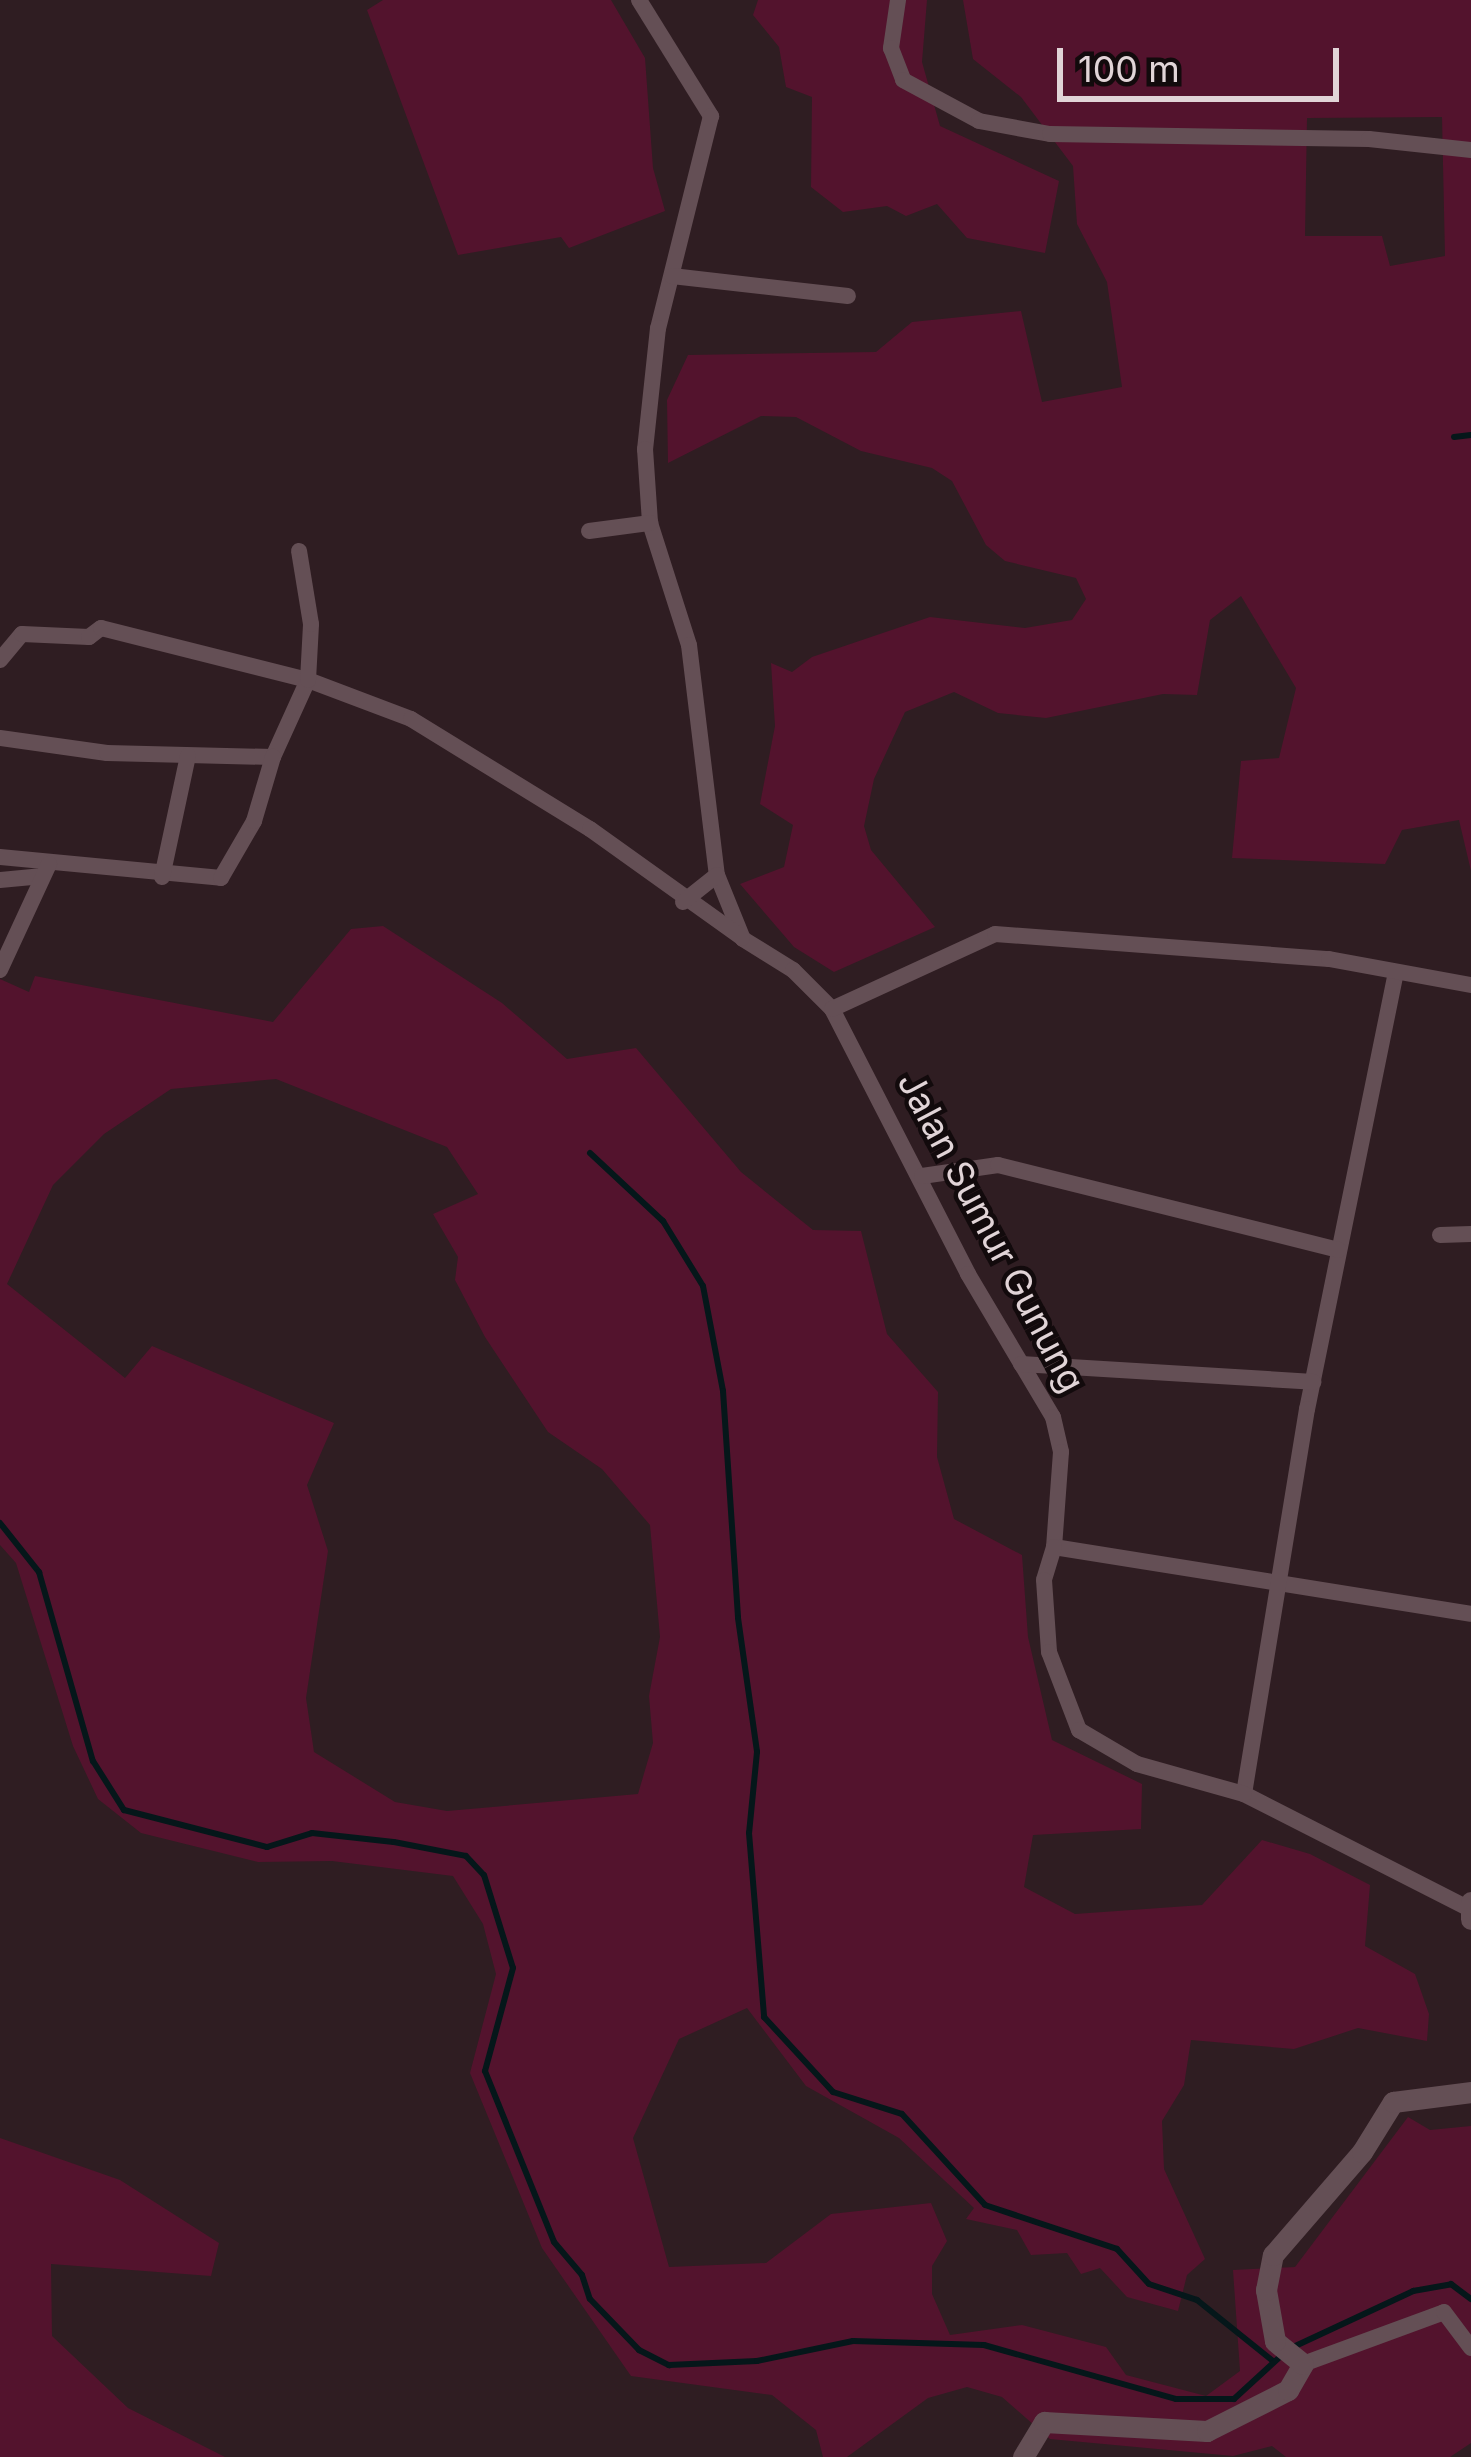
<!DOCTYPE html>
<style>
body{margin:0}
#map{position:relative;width:1471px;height:2457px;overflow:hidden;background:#2f1d22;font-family:Inter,sans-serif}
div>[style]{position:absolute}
.green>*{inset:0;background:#53132d}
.stream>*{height:6px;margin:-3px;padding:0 3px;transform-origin:3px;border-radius:3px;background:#05171a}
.minor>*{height:16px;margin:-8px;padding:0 8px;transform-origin:8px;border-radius:8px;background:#644f55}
.tertiary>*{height:21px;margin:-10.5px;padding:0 10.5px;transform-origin:10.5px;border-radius:10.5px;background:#644f55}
span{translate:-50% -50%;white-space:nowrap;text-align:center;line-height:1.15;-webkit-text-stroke:9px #120a0c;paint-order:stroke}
.street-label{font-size:36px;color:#e1d4d7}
.scale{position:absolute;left:1057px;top:48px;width:282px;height:54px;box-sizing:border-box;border:6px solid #e1d4d7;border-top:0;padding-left:15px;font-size:36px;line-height:42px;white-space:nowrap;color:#e1d4d7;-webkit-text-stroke:9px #120a0c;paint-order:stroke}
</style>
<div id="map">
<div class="green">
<i style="clip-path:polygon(383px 0,611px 0,645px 58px,653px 168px,665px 211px,569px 248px,561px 237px,458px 255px,367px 10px)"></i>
<i style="clip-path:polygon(758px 0,927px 0,922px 62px,940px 126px,1059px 181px,1045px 253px,967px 238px,937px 204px,906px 216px,887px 206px,843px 212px,811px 187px,812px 97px,786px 87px,779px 47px,753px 15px)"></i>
<i style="clip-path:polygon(evenodd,963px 0,1471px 0,1471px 871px,1459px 820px,1402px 830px,1385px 864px,1232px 858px,1241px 761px,1279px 758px,1296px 688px,1241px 596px,1210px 620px,1197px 695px,1163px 694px,1046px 718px,998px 713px,954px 692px,905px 712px,874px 779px,864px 826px,871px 850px,935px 927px,834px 972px,794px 947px,740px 884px,784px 867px,793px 825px,760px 804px,775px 726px,771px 663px,792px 672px,812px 657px,930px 617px,1025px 628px,1072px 620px,1086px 599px,1076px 578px,1005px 561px,986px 545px,952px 481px,932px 468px,861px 451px,796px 417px,761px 416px,668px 463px,667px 400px,688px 355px,876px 352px,912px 322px,1021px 311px,1042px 402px,1122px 387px,1107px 282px,1077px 224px,1073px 166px,1021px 97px,973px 59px,963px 0,1442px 117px,1445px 256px,1390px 266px,1382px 236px,1305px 236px,1307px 118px,1442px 117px)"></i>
<i style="clip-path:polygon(evenodd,383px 926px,502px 1003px,567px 1059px,636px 1048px,741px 1172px,813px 1230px,861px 1231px,887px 1334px,938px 1392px,937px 1457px,954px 1519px,1022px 1555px,1028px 1637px,1052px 1740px,1142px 1784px,1141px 1829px,1033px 1835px,1024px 1887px,1075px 1914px,1202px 1905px,1262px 1840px,1310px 1854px,1370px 1885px,1365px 1946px,1415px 1974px,1429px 2014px,1427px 2041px,1358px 2028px,1294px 2049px,1191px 2040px,1184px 2085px,1162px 2121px,1164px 2169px,1205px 2259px,1187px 2275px,1178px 2311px,1127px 2297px,1100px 2268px,1081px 2274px,1067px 2253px,1031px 2255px,1017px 2230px,966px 2219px,974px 2208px,899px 2138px,806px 2086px,747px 2008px,679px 2039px,633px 2138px,669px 2267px,766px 2263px,831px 2214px,931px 2203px,947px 2241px,932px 2266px,932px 2294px,950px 2335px,1022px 2325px,1106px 2347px,1126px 2375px,1206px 2396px,1240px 2371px,1233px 2270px,1295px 2267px,1408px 2117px,1430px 2130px,1471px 2126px,1471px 2443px,1450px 2457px,1286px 2457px,1272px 2446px,1233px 2456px,1050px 2439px,1002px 2397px,967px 2387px,928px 2398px,847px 2457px,823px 2457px,816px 2430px,772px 2395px,631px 2376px,542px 2248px,470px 2073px,496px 1974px,483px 1924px,453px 1876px,332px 1861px,258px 1862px,141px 1833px,98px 1799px,73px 1746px,16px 1563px,0 1545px,0 979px,29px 992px,35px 976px,273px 1022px,351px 929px,383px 926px,276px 1079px,447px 1147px,478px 1194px,433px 1214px,458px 1257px,455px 1280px,485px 1337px,548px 1432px,602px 1469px,650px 1525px,660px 1637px,649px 1696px,653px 1743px,638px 1794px,447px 1811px,395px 1802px,314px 1752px,306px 1698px,328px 1551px,307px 1485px,334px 1423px,152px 1346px,125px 1378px,7px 1284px,53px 1185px,104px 1134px,171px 1089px,276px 1079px)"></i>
<i style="clip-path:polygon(0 2138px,120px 2180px,219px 2243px,211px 2276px,51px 2264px,52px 2336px,128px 2408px,225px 2457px,0 2457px)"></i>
</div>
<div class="stream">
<i style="left:1454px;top:437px;width:17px;rotate:-7deg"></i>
<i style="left:590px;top:1153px;width:100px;rotate:43deg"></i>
<i style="left:663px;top:1221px;width:76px;rotate:58.4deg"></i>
<i style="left:703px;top:1286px;width:107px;rotate:79.2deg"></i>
<i style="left:723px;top:1391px;width:227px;rotate:86.2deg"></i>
<i style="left:738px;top:1618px;width:135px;rotate:81.9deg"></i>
<i style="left:757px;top:1752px;width:81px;rotate:95.6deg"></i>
<i style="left:749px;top:1833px;width:185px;rotate:85.3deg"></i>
<i style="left:764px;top:2017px;width:102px;rotate:47.4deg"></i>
<i style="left:833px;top:2092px;width:72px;rotate:17.7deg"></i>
<i style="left:902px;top:2114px;width:123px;rotate:47.6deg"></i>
<i style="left:985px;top:2205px;width:139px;rotate:18.4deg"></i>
<i style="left:1117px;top:2249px;width:47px;rotate:47.6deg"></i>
<i style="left:1149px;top:2284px;width:51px;rotate:18.4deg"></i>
<i style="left:1197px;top:2300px;width:97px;rotate:38.8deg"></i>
<i style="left:0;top:1523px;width:63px;rotate:51.5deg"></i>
<i style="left:39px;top:1572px;width:197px;rotate:74.1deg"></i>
<i style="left:93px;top:1761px;width:58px;rotate:57.7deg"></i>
<i style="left:124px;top:1810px;width:148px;rotate:14.5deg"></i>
<i style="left:267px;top:1847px;width:47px;rotate:-17.3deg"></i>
<i style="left:312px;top:1833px;width:82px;rotate:6.3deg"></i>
<i style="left:394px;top:1842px;width:73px;rotate:11deg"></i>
<i style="left:466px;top:1856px;width:26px;rotate:47deg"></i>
<i style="left:484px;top:1875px;width:97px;rotate:72.7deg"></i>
<i style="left:513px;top:1968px;width:107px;rotate:105.2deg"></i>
<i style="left:485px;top:2071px;width:184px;rotate:68deg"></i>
<i style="left:554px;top:2242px;width:43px;rotate:49.7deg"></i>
<i style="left:582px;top:2275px;width:25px;rotate:72deg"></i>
<i style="left:590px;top:2299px;width:71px;rotate:46.1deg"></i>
<i style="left:639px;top:2350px;width:34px;rotate:27deg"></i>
<i style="left:669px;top:2365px;width:88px;rotate:-2.6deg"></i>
<i style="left:757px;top:2361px;width:98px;rotate:-11.8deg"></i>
<i style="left:853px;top:2341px;width:131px;rotate:1.7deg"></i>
<i style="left:984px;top:2345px;width:199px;rotate:15.7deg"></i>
<i style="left:1176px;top:2399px;width:58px"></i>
<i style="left:1234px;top:2399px;width:64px;rotate:-42.5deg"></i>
<i style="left:1291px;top:2348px;width:135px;rotate:-25deg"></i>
<i style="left:1413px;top:2291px;width:39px;rotate:-10deg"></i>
<i style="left:1451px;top:2284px;width:25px;rotate:37deg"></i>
</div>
<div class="minor">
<i style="left:639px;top:0;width:137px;rotate:58.2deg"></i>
<i style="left:711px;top:116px;width:219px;rotate:104deg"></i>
<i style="left:658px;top:328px;width:122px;rotate:96.1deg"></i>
<i style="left:645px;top:449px;width:74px;rotate:86.1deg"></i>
<i style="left:650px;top:523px;width:128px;rotate:72.3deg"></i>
<i style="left:689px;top:645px;width:232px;rotate:83.1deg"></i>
<i style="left:717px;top:875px;width:69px;rotate:67.9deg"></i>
<i style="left:743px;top:939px;width:59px;rotate:31.8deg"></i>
<i style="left:793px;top:970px;width:55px;rotate:45deg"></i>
<i style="left:832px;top:1009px;width:298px;rotate:62.8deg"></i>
<i style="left:968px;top:1274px;width:166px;rotate:59.3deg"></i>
<i style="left:1053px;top:1417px;width:36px;rotate:77deg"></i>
<i style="left:1061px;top:1452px;width:95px;rotate:94.2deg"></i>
<i style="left:1054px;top:1547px;width:422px;rotate:9.1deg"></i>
<i style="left:898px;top:0;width:49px;rotate:98.3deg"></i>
<i style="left:891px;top:48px;width:34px;rotate:69deg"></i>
<i style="left:903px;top:80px;width:86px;rotate:28.3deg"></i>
<i style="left:979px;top:121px;width:72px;rotate:10.4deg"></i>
<i style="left:1050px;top:134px;width:319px;rotate:0.9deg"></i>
<i style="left:1369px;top:139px;width:103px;rotate:6.2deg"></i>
<i style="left:672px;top:276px;width:177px;rotate:6.5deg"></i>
<i style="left:589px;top:531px;width:62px;rotate:-7.5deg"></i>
<i style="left:0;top:660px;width:34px;rotate:-50deg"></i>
<i style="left:22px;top:634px;width:67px;rotate:2.6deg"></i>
<i style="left:89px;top:637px;width:15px;rotate:-37deg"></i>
<i style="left:101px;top:628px;width:213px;rotate:14.1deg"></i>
<i style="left:308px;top:680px;width:110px;rotate:20.7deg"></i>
<i style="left:411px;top:719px;width:210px;rotate:31.6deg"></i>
<i style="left:590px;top:829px;width:187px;rotate:35.6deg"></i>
<i style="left:0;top:738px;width:108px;rotate:8deg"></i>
<i style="left:107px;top:753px;width:166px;rotate:1.4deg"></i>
<i style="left:273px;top:757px;width:85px;rotate:-65.6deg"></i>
<i style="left:308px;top:680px;width:56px;rotate:-86.9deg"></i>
<i style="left:311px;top:624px;width:74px;rotate:-99.3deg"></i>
<i style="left:0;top:857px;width:222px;rotate:5.4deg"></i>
<i style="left:221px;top:878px;width:66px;rotate:-59.9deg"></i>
<i style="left:254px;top:821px;width:67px;rotate:-73.5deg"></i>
<i style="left:162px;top:877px;width:124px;rotate:-77.9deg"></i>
<i style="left:0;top:880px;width:43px;rotate:-5.3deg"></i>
<i style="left:683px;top:902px;width:43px;rotate:-38.5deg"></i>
<i style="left:0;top:970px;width:117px;rotate:-65.2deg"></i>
<i style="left:1396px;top:972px;width:446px;rotate:101.5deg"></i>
<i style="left:1307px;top:1409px;width:390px;rotate:99.3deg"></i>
<i style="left:1244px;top:1794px;width:251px;rotate:27deg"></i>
<i style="left:832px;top:1009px;width:179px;rotate:-24.7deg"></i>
<i style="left:995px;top:934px;width:335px;rotate:4.3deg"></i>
<i style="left:1329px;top:959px;width:144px;rotate:10.4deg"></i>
<i style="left:922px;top:1176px;width:77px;rotate:-8.2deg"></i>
<i style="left:998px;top:1165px;width:351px;rotate:14deg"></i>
<i style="left:1440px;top:1235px;width:31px;rotate:-2deg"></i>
<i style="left:1021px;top:1364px;width:293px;rotate:3.5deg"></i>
<i style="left:1054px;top:1547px;width:34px;rotate:107deg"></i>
<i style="left:1044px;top:1580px;width:72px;rotate:86deg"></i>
<i style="left:1049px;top:1652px;width:84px;rotate:69deg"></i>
<i style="left:1079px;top:1730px;width:67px;rotate:30.4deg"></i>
<i style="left:1137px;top:1764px;width:111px;rotate:15.7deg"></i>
<i style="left:1303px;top:2364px;width:150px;rotate:-20.2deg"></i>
<i style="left:1444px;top:2312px;width:45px;rotate:53.1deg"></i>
</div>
<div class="tertiary">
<i style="left:1471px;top:1902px;width:17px;rotate:90deg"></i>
<i style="left:1023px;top:2457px;width:41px;rotate:-59deg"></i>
<i style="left:1044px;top:2422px;width:163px;rotate:3.2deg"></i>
<i style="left:1207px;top:2431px;width:91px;rotate:-26.8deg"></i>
<i style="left:1288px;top:2390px;width:30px;rotate:-60deg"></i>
<i style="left:1303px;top:2364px;width:36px;rotate:-141deg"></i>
<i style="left:1275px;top:2341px;width:52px;rotate:-100deg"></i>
<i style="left:1266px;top:2290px;width:36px;rotate:-79deg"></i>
<i style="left:1273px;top:2255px;width:136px;rotate:-49.2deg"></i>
<i style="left:1362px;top:2152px;width:59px;rotate:-58.2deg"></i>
<i style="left:1393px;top:2102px;width:79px;rotate:-7.3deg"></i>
</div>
<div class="street-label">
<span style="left:991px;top:1232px;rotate:62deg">Jalan Sumur Gunung</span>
</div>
<div class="scale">100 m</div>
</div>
